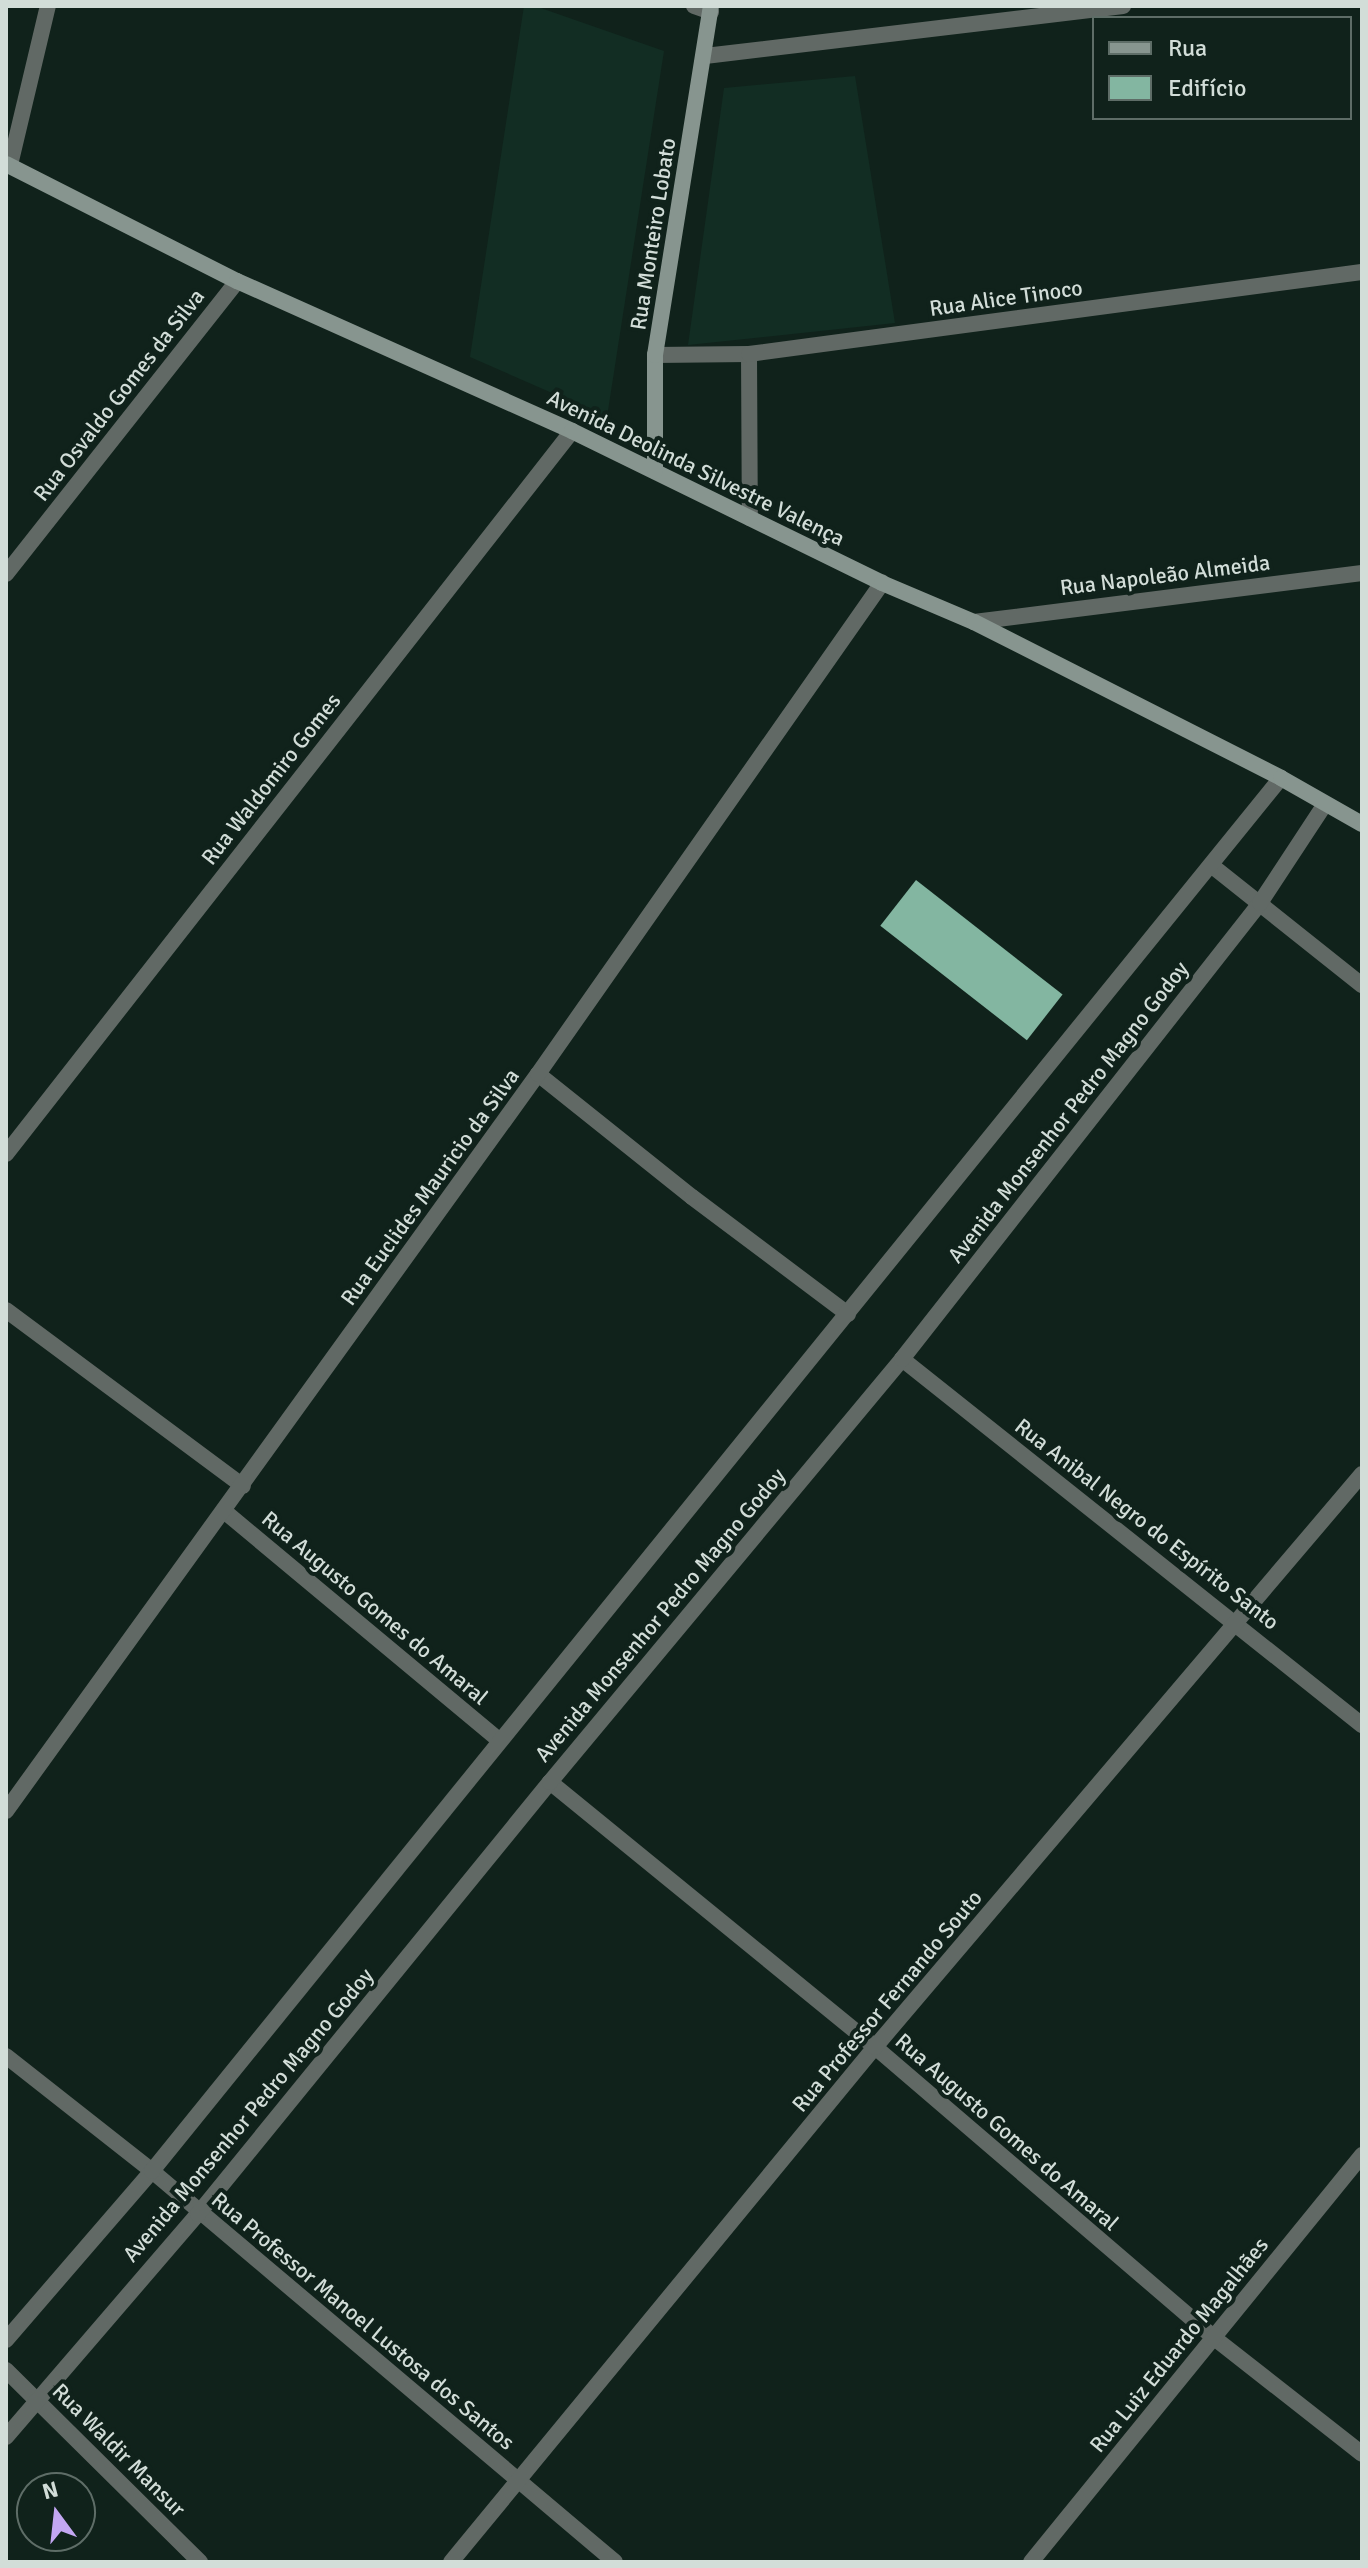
<!DOCTYPE html>
<meta charset="utf-8">
<style>
body{margin:0}
#map{position:relative;width:1368px;height:2568px;overflow:hidden;background:#10221b;font-family:Signika,sans-serif}
div>[style]{position:absolute}
.built>*{inset:0;background:#122d23}
.building>*{inset:0;background:#83b6a1;transform-origin:0 0}
.street>*{height:16px;margin:-8px;padding:0 8px;transform-origin:8px;border-radius:8px;background:#616965}
.secondary>*{height:16px;margin:-8px;padding:0 8px;transform-origin:8px;border-radius:8px;background:#87958f}
span{translate:-50% -50%;white-space:nowrap;text-align:center;line-height:1.15;-webkit-text-stroke:8px #10221b;paint-order:stroke}
.street-label{font-size:22px;color:#d2ddd8}
.frame{position:absolute;inset:0;border:8px solid #d2ddd8;pointer-events:none}
.legend{position:absolute;left:1092px;top:16px;width:260px;height:104px;box-sizing:border-box;background:#10221b;border:2px solid #5e6d67;margin:0;padding:10px 14px;list-style:none;font-size:24px;color:#d2ddd8}
.legend li{display:flex;align-items:center;gap:16px;height:40px}
.legend b{width:40px;border:2px solid #5e6d67}
.north{position:absolute;left:16px;top:2472px;width:80px;height:80px;box-sizing:border-box;background:#10221b;border:2px solid #5e6d67;border-radius:50%;rotate:345deg;font-size:22px;font-weight:700;line-height:32px;text-align:center;color:#d2ddd8}
.north::after{content:'';display:block;margin:auto;width:28px;height:36px;background:#c3a7f2;clip-path:polygon(50% 0,100% 100%,50% 72%,0 100%)}
</style>
<div id="map">
<div class="built">
<i style="clip-path:polygon(524px 6px,535px 6px,664px 51px,607px 417px,470px 357px)"></i>
<i style="clip-path:polygon(855px 76px,895px 323px,688px 345px,724px 88px)"></i>
</div>
<div class="building">
<i style="left:916px;top:880px;width:186px;height:58px;rotate:38deg"></i>
</div>
<div class="street">
<i style="left:694px;top:6px;width:18px;rotate:19deg"></i>
<i style="left:705px;top:56px;width:421px;rotate:-6.8deg"></i>
<i style="left:10px;top:165px;width:163px;rotate:-76.6deg"></i>
<i style="left:749px;top:354px;width:164px;rotate:89.7deg"></i>
<i style="left:655px;top:355px;width:94px;rotate:-0.6deg"></i>
<i style="left:749px;top:354px;width:618px;rotate:-7.62deg"></i>
<i style="left:6px;top:574px;width:373px;rotate:-51.7deg"></i>
<i style="left:974px;top:622px;width:391px;rotate:-7.2deg"></i>
<i style="left:1211px;top:865px;width:193px;rotate:38.5deg"></i>
<i style="left:538px;top:1074px;width:197px;rotate:38.6deg"></i>
<i style="left:692px;top:1197px;width:195px;rotate:36.9deg"></i>
<i style="left:6px;top:1154px;width:918px;rotate:-51.94deg"></i>
<i style="left:6px;top:1310px;width:295px;rotate:36.6deg"></i>
<i style="left:902px;top:1359px;width:588px;rotate:38.51deg"></i>
<i style="left:224px;top:1511px;width:358px;rotate:39.8deg"></i>
<i style="left:550px;top:1782px;width:419px;rotate:39.2deg"></i>
<i style="left:875px;top:2047px;width:445px;rotate:40.6deg"></i>
<i style="left:1213px;top:2337px;width:189px;rotate:38.1deg"></i>
<i style="left:6px;top:1811px;width:909px;rotate:-54.18deg"></i>
<i style="left:538px;top:1074px;width:600px;rotate:-54.98deg"></i>
<i style="left:6px;top:2056px;width:186px;rotate:38.2deg"></i>
<i style="left:152px;top:2171px;width:606px;rotate:40.18deg"></i>
<i style="left:6px;top:2340px;width:223px;rotate:-49.2deg"></i>
<i style="left:152px;top:2171px;width:1793px;rotate:-50.98deg"></i>
<i style="left:6px;top:2370px;width:273px;rotate:44.7deg"></i>
<i style="left:6px;top:2437px;width:294px;rotate:-49.3deg"></i>
<i style="left:198px;top:2214px;width:557px;rotate:-50.83deg"></i>
<i style="left:550px;top:1782px;width:550px;rotate:-50.23deg"></i>
<i style="left:902px;top:1359px;width:580px;rotate:-51.86deg"></i>
<i style="left:1260px;top:903px;width:118px;rotate:-56.7deg"></i>
<i style="left:451px;top:2562px;width:667px;rotate:-50.54deg"></i>
<i style="left:875px;top:2047px;width:752px;rotate:-49.64deg"></i>
<i style="left:1031px;top:2562px;width:525px;rotate:-50.88deg"></i>
</div>
<div class="secondary">
<i style="left:6px;top:164px;width:259px;rotate:26.9deg"></i>
<i style="left:237px;top:281px;width:367px;rotate:24.1deg"></i>
<i style="left:572px;top:431px;width:345px;rotate:26.1deg"></i>
<i style="left:882px;top:583px;width:100px;rotate:23deg"></i>
<i style="left:974px;top:622px;width:344px;rotate:26.9deg"></i>
<i style="left:1281px;top:778px;width:93px;rotate:29.6deg"></i>
<i style="left:655px;top:471px;width:116px;rotate:-90deg"></i>
<i style="left:655px;top:355px;width:353px;rotate:-80.9deg"></i>
</div>
<div class="street-label">
<span style="left:653px;top:234px;rotate:-81deg">Rua Monteiro Lobato</span>
<span style="left:1006px;top:298px;rotate:-8deg">Rua Alice Tinoco</span>
<span style="left:119px;top:395px;rotate:-52deg">Rua Osvaldo Gomes da Silva</span>
<span style="left:696px;top:468px;rotate:26deg">Avenida Deolinda Silvestre Valença</span>
<span style="left:1165px;top:575px;rotate:-7deg">Rua Napoleão Almeida</span>
<span style="left:271px;top:779px;rotate:-52deg">Rua Waldomiro Gomes</span>
<span style="left:1068px;top:1112px;rotate:-52deg">Avenida Monsenhor Pedro Magno Godoy</span>
<span style="left:430px;top:1187px;rotate:-54deg">Rua Euclides Mauricio da Silva</span>
<span style="left:1147px;top:1524px;rotate:38deg">Rua Anibal Negro do Espírito Santo</span>
<span style="left:375px;top:1608px;rotate:40deg">Rua Augusto Gomes do Amaral</span>
<span style="left:660px;top:1615px;rotate:-50deg">Avenida Monsenhor Pedro Magno Godoy</span>
<span style="left:887px;top:2001px;rotate:-50deg">Rua Professor Fernando Souto</span>
<span style="left:248px;top:2115px;rotate:-50deg">Avenida Monsenhor Pedro Magno Godoy</span>
<span style="left:1007px;top:2132px;rotate:41deg">Rua Augusto Gomes do Amaral</span>
<span style="left:363px;top:2321px;rotate:40deg">Rua Professor Manoel Lustosa dos Santos</span>
<span style="left:1179px;top:2345px;rotate:-51deg">Rua Luiz Eduardo Magalhães</span>
<span style="left:119px;top:2450px;rotate:45deg">Rua Waldir Mansur</span>
</div>
<div class="frame"></div>
<ul class="legend">
<li><b style="height:10px;background:#87958f"></b>Rua</li>
<li><b style="height:22px;background:#83b6a1"></b>Edifício</li>
</ul>
<div class="north">N</div>
</div>
